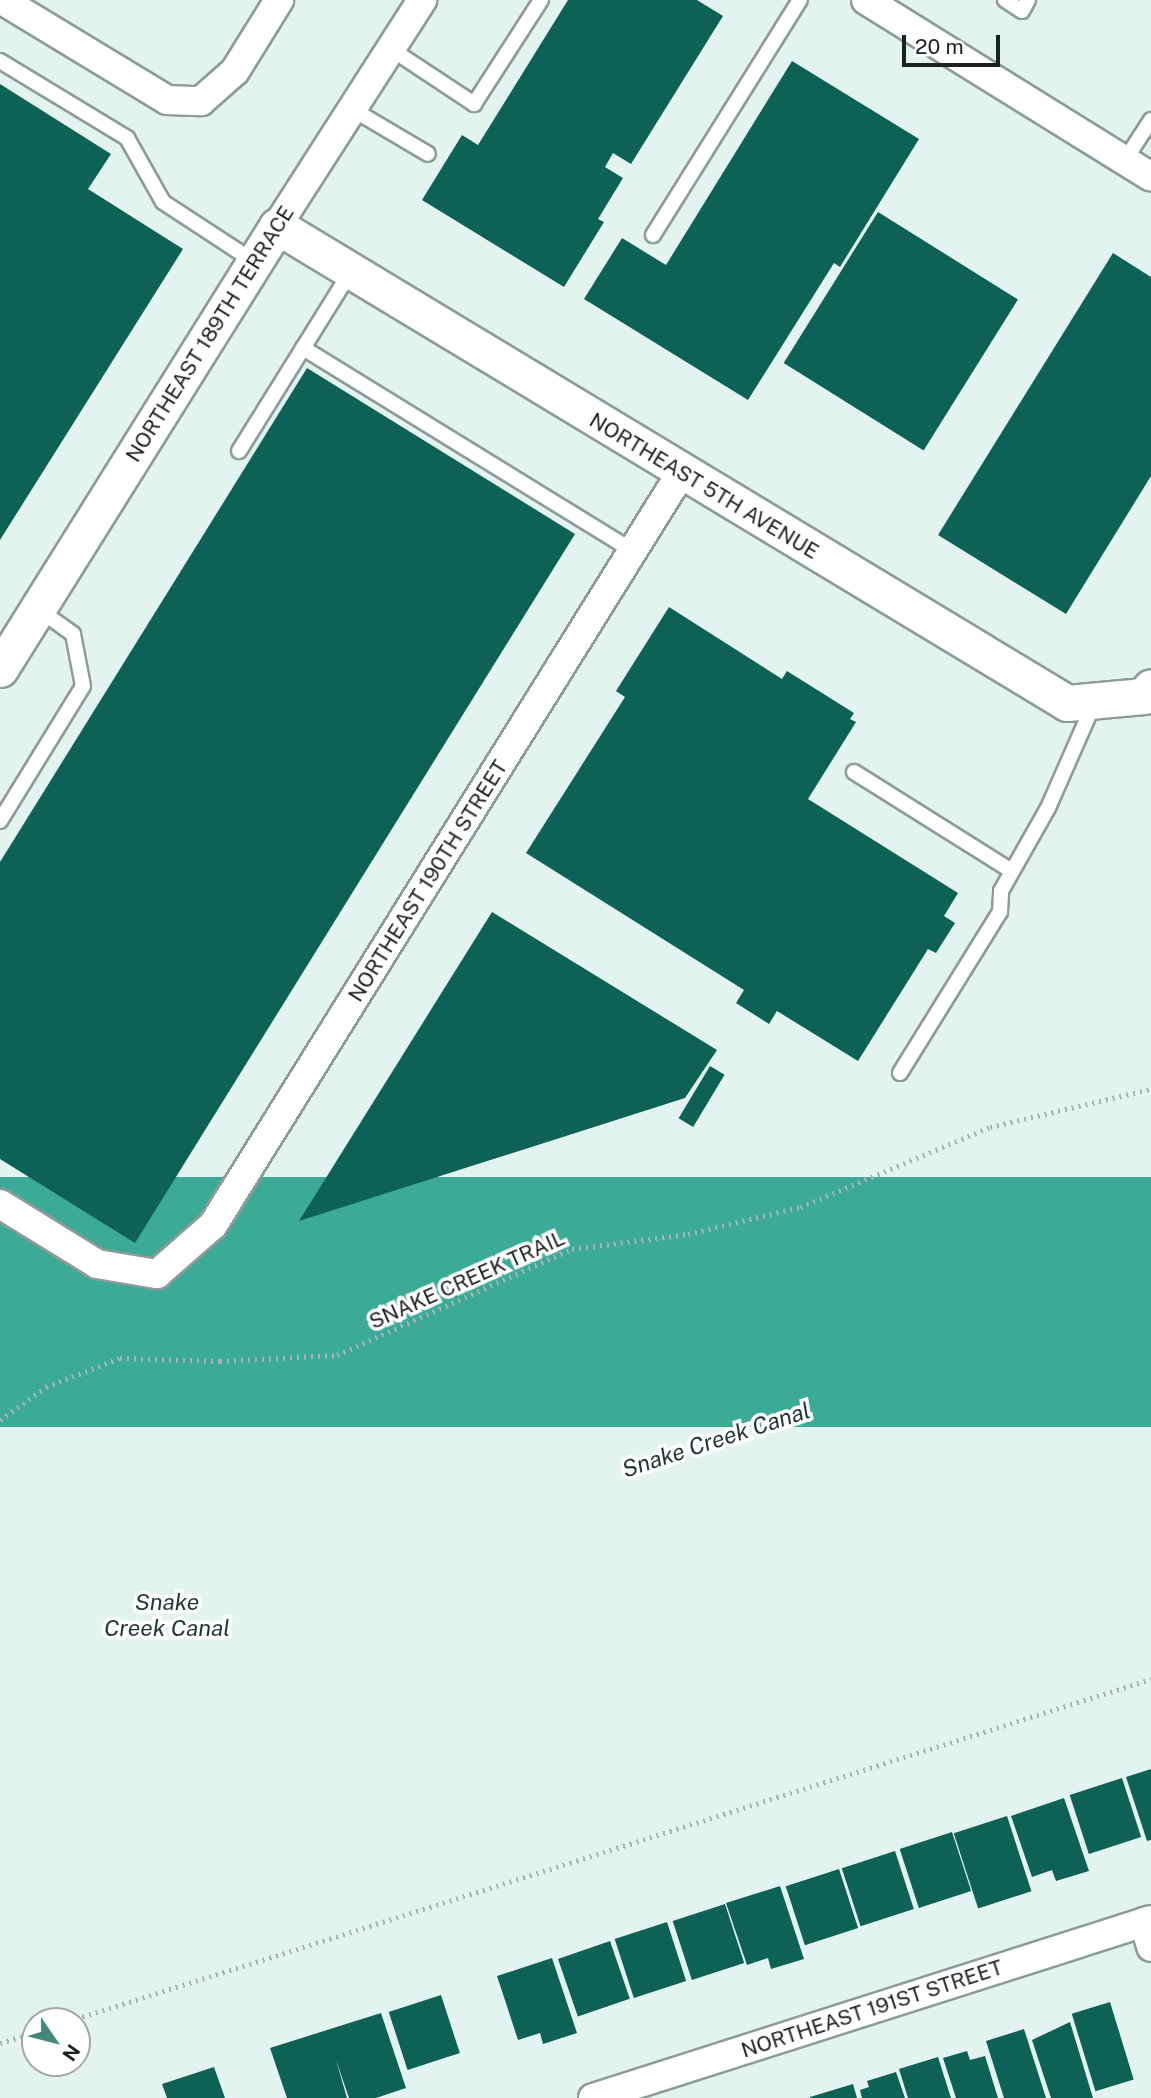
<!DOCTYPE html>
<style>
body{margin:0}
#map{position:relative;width:1151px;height:2098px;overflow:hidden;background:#e3f4f0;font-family:"Public Sans",sans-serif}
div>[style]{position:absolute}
.water>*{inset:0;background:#3baa96;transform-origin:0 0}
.building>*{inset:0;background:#0e6255;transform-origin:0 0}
.path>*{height:4.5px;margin-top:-2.25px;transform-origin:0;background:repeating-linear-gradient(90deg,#a7b4b1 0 2px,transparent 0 7px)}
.roads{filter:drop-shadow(2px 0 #8d9c99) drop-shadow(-2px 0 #8d9c99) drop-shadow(0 2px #8d9c99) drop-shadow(0 -2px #8d9c99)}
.service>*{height:14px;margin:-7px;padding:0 7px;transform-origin:7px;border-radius:7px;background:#fff}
.minor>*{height:28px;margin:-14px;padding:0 14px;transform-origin:14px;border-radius:14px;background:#fff}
.tertiary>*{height:35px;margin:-17.5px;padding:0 17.5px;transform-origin:17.5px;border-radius:17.5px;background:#fff}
span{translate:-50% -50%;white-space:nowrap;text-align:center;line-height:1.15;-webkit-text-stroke:7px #fff;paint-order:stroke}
.street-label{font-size:21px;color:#1c2221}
.water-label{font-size:23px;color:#1f3732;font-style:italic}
.north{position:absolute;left:21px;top:2007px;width:70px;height:70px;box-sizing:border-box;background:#fff;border:2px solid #a4a7a6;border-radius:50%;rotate:125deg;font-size:19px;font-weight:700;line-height:28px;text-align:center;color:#1c2221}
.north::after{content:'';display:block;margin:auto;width:24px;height:32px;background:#45887a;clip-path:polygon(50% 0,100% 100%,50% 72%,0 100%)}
.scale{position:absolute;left:902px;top:35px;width:98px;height:32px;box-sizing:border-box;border:4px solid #1c2221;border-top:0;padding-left:9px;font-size:21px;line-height:24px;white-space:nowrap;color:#1c2221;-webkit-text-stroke:5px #fff;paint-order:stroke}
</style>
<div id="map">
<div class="water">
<i style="left:1151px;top:1177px;width:250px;height:1207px;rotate:90deg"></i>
</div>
<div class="building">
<i style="clip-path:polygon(568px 0,697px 0,723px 16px,631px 164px,613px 153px,605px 167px,623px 178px,598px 219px,604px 222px,564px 287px,422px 200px,462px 135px,478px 145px)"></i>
<i style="clip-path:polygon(792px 61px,919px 139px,840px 267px,834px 263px,748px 400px,584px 299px,622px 238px,666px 265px)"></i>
<i style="clip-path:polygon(0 84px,111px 154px,88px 189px,183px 249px,0 540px)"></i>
<i style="left:878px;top:212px;width:165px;height:178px;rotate:32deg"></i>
<i style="clip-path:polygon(1113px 253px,1151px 277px,1151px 476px,1066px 614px,938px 535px)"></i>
<i style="clip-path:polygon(307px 368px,575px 534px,135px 1243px,0 1159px,0 862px)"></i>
<i style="clip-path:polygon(669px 607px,782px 679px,787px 671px,854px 713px,850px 719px,856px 722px,808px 799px,958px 893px,944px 916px,955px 923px,936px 953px,928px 949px,858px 1061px,777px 1011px,769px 1024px,736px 1003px,744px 990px,526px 853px,625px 697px,616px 691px)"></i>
<i style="clip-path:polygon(492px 912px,717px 1050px,685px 1098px,299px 1221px)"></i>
<i style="left:710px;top:1066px;width:17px;height:61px;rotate:31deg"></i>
<i style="clip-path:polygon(1151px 1769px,1151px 1840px,1147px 1841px,1126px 1777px)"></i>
<i style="left:1122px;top:1778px;width:62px;height:55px;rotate:72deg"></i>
<i style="clip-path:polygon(1064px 1798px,1089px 1871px,1056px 1881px,1052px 1870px,1032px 1877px,1011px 1816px)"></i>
<i style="left:1007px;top:1816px;width:79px;height:56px;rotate:72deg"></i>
<i style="left:952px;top:1832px;width:62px;height:55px;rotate:72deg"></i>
<i style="left:895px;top:1851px;width:61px;height:56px;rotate:72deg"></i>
<i style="left:839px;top:1869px;width:62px;height:56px;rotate:72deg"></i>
<i style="clip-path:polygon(780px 1886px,804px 1959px,771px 1969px,768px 1958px,747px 1965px,726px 1903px)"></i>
<i style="left:725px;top:1904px;width:62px;height:55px;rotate:72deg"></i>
<i style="left:667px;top:1922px;width:62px;height:55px;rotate:72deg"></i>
<i style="left:610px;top:1941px;width:61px;height:55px;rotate:71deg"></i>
<i style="clip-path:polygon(552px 1958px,577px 2033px,543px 2044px,540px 2033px,518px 2040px,497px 1976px)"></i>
<i style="left:441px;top:1995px;width:61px;height:55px;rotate:72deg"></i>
<i style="left:1110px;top:2002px;width:81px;height:40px;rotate:73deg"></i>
<i style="clip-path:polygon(381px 2013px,406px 2088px,376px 2098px,349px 2098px,336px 2060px,347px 2098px,287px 2098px,270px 2048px)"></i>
<i style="clip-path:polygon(1070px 2022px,1093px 2098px,1051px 2098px,1032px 2040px)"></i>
<i style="clip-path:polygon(1024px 2029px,1046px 2098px,1004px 2098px,986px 2041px)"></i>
<i style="clip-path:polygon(967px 2051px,970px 2060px,985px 2056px,998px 2098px,956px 2098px,943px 2058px)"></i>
<i style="clip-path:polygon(938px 2057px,951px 2098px,908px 2098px,899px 2069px)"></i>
<i style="clip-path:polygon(214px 2067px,225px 2098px,167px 2098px,162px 2084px)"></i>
<i style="clip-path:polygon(896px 2072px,905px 2098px,862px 2098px,860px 2090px,869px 2087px,867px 2081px)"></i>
<i style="clip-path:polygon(853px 2084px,857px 2098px,810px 2098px,810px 2097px)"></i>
</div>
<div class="path">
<i style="left:0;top:1420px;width:57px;rotate:-35.7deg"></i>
<i style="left:46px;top:1387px;width:79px;rotate:-21.4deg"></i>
<i style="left:120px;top:1358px;width:100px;rotate:1.7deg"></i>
<i style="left:220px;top:1361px;width:117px;rotate:-2.9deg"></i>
<i style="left:337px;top:1355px;width:258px;rotate:-24.3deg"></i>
<i style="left:572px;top:1249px;width:117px;rotate:-7.4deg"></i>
<i style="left:688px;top:1234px;width:115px;rotate:-13.6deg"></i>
<i style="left:800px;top:1207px;width:206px;rotate:-22.8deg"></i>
<i style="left:990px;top:1127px;width:165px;rotate:-13.3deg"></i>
<i style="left:69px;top:2021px;width:1135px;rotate:-17.54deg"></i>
<i style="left:0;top:2043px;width:37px;rotate:-17deg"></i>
</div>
<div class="roads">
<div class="service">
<i style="left:1005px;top:0;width:20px;rotate:33deg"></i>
<i style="left:1022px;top:11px;width:13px;rotate:-61deg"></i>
<i style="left:391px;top:49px;width:100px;rotate:33.5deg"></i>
<i style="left:474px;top:104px;width:124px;rotate:-57.2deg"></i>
<i style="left:0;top:61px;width:149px;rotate:31.2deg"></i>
<i style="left:127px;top:138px;width:73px;rotate:60.6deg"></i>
<i style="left:163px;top:202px;width:108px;rotate:33.2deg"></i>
<i style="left:352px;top:109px;width:88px;rotate:30.6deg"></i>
<i style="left:1125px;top:160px;width:48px;rotate:-57deg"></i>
<i style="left:653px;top:235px;width:277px;rotate:-58deg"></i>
<i style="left:303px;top:348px;width:387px;rotate:31.6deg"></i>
<i style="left:239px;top:451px;width:212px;rotate:-58.1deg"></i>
<i style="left:854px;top:772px;width:186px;rotate:32.1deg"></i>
<i style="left:0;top:821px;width:158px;rotate:-58.4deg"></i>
<i style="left:83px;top:686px;width:53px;rotate:-100.9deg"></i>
<i style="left:73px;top:634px;width:43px;rotate:-144.5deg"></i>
<i style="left:900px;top:1073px;width:190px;rotate:-58.2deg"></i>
<i style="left:1000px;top:912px;width:21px;rotate:-87deg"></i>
<i style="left:1001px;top:891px;width:95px;rotate:-60.5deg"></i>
<i style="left:1048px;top:808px;width:117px;rotate:-66.3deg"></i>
</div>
<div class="minor">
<i style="left:2px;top:0;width:193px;rotate:31.2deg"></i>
<i style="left:167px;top:100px;width:34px;rotate:2deg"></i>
<i style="left:201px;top:101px;width:45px;rotate:-41.4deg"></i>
<i style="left:235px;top:71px;width:84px;rotate:-58.2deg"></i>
<i style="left:866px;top:0;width:335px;rotate:31.8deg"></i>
<i style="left:277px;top:226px;width:269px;rotate:-57.3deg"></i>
<i style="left:0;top:1204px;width:114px;rotate:31.7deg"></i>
<i style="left:97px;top:1264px;width:61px;rotate:9.5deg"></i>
<i style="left:157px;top:1274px;width:74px;rotate:-41.2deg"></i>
<i style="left:213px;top:1225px;width:886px;rotate:-58.1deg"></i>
<i style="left:1144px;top:1922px;width:26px;rotate:74deg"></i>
<i style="left:593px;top:2098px;width:586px;rotate:-17.69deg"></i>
</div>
<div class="tertiary">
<i style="left:0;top:669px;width:522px;rotate:-57.98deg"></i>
<i style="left:277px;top:226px;width:923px;rotate:31.12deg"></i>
<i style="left:1067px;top:703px;width:77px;rotate:-5.2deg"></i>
<i style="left:1144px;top:696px;width:11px;rotate:-52deg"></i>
</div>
</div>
<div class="street-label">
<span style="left:210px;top:334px;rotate:-58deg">NORTHEAST 189TH TERRACE</span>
<span style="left:704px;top:486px;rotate:31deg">NORTHEAST 5TH AVENUE</span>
<span style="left:428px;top:881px;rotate:-58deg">NORTHEAST 190TH STREET</span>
<span style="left:467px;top:1280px;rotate:-24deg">SNAKE CREEK TRAIL</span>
<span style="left:872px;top:2009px;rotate:-18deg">NORTHEAST 191ST STREET</span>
</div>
<div class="water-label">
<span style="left:716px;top:1440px;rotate:-18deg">Snake Creek Canal</span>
<span style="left:167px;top:1615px">Snake<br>Creek Canal</span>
</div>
<div class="north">N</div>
<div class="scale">20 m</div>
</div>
